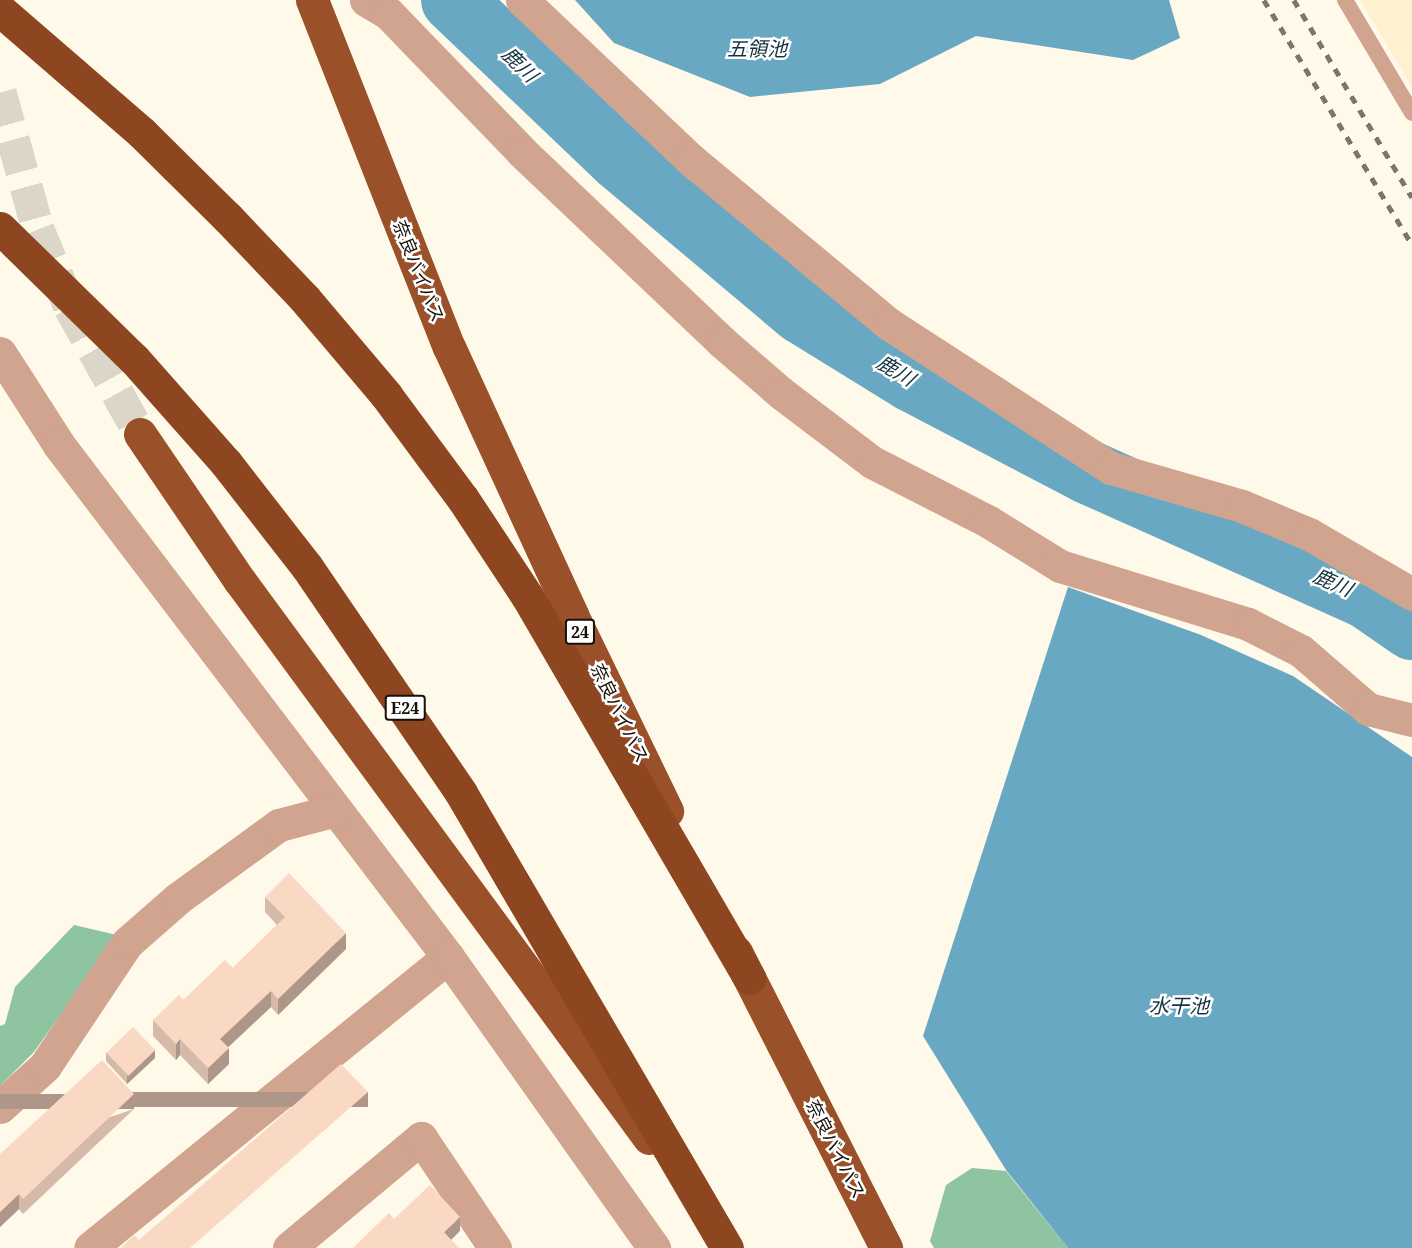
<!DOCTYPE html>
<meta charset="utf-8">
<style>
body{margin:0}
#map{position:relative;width:1412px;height:1248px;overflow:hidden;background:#fff9ea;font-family:"Noto Serif","Noto Sans JP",serif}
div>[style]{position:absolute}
.built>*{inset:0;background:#fff1d0}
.forest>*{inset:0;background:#8fc4a0}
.water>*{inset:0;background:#68a8c2}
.river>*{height:64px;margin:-32px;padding:0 32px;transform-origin:32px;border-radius:32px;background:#68a8c2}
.trunk-tunnel>*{height:33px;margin-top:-16.5px;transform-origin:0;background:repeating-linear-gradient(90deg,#dcd6c8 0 33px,transparent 0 49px)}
.service>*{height:16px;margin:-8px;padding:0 8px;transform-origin:8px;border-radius:8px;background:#d1a48f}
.minor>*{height:33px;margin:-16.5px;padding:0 16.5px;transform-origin:16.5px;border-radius:16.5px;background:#d1a48f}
.tertiary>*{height:33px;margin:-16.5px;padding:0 16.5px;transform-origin:16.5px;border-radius:16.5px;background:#d1a48f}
.trunk>*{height:33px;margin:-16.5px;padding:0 16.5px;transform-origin:16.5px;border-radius:16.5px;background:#9a5029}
.motorway>*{height:33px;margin:-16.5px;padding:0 16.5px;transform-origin:16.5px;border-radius:16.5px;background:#8d4620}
.rail>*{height:4.5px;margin-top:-2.25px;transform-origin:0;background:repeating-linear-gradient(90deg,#7b766a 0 8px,transparent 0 16px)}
.wall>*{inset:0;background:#d6baa9}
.shaded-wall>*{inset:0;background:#ae9789;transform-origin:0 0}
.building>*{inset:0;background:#f9d8c4;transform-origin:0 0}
span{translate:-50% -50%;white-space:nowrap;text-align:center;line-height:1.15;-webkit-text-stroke:5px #fff;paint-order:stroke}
.shield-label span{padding:2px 4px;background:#fff;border:2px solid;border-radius:4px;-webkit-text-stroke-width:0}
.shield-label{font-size:16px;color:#161209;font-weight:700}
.street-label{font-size:18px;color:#161209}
.water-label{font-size:20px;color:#14333f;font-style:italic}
</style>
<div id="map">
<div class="built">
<i style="clip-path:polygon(1360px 0,1412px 0,1412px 88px)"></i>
</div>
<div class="forest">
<i style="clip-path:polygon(74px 925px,117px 935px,34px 1052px,0 1086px,0 1026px,5px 1024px,15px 987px)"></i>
<i style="clip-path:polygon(972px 1168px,1006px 1171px,1068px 1248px,934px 1248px,930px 1241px,946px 1185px)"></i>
</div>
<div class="water">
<i style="clip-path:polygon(575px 0,1169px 0,1180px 38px,1133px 60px,976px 36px,880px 84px,750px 97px,614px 43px)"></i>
<i style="clip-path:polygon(1068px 587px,1201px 635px,1293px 676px,1412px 757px,1412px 1248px,1068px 1248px,1006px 1170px,923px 1036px)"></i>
</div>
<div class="river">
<i style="left:453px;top:0;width:231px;rotate:43.6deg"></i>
<i style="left:620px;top:159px;width:238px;rotate:40.1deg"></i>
<i style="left:802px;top:312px;width:129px;rotate:31.7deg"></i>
<i style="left:912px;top:380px;width:199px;rotate:27.6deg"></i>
<i style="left:1088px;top:472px;width:306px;rotate:24.1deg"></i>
<i style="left:1367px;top:597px;width:55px;rotate:34.6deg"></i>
</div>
<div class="trunk-tunnel">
<i style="left:0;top:92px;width:142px;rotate:74.5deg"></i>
<i style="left:38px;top:229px;width:84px;rotate:67.7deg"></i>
<i style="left:70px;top:307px;width:145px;rotate:61.1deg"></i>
</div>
<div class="service">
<i style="left:1345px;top:0;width:131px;rotate:59.3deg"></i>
</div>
<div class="minor">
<i style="left:366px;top:0;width:26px;rotate:31deg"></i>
<i style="left:388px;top:13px;width:193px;rotate:46deg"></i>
<i style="left:522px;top:152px;width:276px;rotate:43.5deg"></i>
<i style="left:722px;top:342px;width:78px;rotate:40.8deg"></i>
<i style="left:781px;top:393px;width:114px;rotate:37.2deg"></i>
<i style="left:872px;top:462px;width:131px;rotate:27.1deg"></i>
<i style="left:989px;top:522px;width:84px;rotate:31.8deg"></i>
<i style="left:1060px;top:566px;width:197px;rotate:17.1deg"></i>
<i style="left:1248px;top:624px;width:59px;rotate:27deg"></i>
<i style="left:1301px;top:651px;width:89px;rotate:40.9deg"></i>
<i style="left:1368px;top:709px;width:45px;rotate:14deg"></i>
<i style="left:522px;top:0;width:231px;rotate:43.4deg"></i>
<i style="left:690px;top:159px;width:259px;rotate:39.7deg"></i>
<i style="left:889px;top:324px;width:265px;rotate:33deg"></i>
<i style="left:1111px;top:468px;width:136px;rotate:16.2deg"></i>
<i style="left:1242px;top:506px;width:73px;rotate:22.7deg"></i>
<i style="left:1309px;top:534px;width:119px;rotate:30.2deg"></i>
<i style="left:0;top:353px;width:109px;rotate:57.3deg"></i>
<i style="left:59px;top:445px;width:643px;rotate:52.77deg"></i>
<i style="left:448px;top:957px;width:461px;rotate:140.9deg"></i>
<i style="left:0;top:1107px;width:61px;rotate:-42.3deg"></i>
<i style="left:45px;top:1066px;width:148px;rotate:-56.3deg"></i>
<i style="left:127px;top:943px;width:67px;rotate:-41.3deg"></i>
<i style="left:177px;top:899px;width:126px;rotate:-36deg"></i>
<i style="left:279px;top:825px;width:59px;rotate:-14.7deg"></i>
<i style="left:289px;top:1248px;width:172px;rotate:-39.8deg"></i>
<i style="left:421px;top:1138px;width:133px;rotate:56.1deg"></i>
</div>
<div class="tertiary">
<i style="left:448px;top:957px;width:357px;rotate:54.7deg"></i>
</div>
<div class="trunk">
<i style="left:312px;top:0;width:373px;rotate:68.5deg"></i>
<i style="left:449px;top:347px;width:295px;rotate:65.3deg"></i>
<i style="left:572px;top:615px;width:218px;rotate:64.1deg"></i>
<i style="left:140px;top:434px;width:178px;rotate:55.8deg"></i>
<i style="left:240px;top:581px;width:691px;rotate:53.71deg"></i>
<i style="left:736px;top:952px;width:332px;rotate:63.1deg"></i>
</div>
<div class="motorway">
<i style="left:0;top:10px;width:188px;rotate:40.9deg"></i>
<i style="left:142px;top:133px;width:120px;rotate:44.7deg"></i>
<i style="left:227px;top:217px;width:113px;rotate:46.4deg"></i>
<i style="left:305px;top:299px;width:126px;rotate:49.8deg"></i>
<i style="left:386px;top:395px;width:129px;rotate:53.5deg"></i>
<i style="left:463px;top:499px;width:116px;rotate:56.6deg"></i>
<i style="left:527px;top:596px;width:442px;rotate:59.8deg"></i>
<i style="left:0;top:228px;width:187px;rotate:44.4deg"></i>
<i style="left:134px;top:359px;width:139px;rotate:48.5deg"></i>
<i style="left:226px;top:463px;width:132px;rotate:52.1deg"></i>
<i style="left:307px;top:567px;width:273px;rotate:55.7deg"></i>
<i style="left:461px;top:793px;width:527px;rotate:59.69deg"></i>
</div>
<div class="rail">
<i style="left:1264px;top:0;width:285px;rotate:58.8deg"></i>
<i style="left:1294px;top:0;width:230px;rotate:59.1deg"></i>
</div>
<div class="wall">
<i style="clip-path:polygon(265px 897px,346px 949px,278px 1015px,271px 1007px,228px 1047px,229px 1064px,208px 1084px,180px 1055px,176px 1060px,153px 1036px,153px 1020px,183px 1000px,233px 968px,277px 925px,265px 912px)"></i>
<i style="clip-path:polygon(106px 1053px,155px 1058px,127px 1084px,106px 1061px)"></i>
<i style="clip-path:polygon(134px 1109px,23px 1214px,19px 1209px,0 1227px,0 1154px)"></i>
</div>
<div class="shaded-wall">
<i style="clip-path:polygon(346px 933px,346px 949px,278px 1015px,278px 999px)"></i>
<i style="clip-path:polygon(271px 991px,271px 1007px,220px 1055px,220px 1039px)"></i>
<i style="clip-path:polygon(180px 1039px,180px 1055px,176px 1060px,176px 1044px)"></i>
<i style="clip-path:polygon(229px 1048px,229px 1064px,208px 1084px,208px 1068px)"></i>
<i style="clip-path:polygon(155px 1050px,155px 1058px,127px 1084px,127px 1076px)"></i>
<i style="left:368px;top:1092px;width:15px;height:237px;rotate:90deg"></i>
<i style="left:134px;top:1094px;width:15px;height:153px;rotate:90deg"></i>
<i style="clip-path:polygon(19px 1194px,19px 1209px,0 1227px,0 1212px)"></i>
<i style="clip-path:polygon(460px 1217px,460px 1231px,444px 1247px,444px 1232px)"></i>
</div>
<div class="building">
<i style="clip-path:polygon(289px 873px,346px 933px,278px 999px,271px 991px,220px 1039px,229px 1048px,208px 1068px,180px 1039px,176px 1044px,153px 1020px,179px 995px,183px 1000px,225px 960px,233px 968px,285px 917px,265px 897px)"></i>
<i style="left:133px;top:1027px;width:32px;height:37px;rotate:46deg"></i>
<i style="clip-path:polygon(102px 1060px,134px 1094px,23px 1199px,19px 1194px,0 1212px,0 1154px)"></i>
<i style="clip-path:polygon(341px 1064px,368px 1092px,190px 1248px,121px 1248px,134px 1235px,139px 1240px)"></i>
<i style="clip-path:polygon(430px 1185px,460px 1217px,444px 1232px,459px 1248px,353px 1248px,389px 1213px,394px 1219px)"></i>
</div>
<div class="shield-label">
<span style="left:580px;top:632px">24</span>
<span style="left:405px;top:708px">E24</span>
</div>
<div class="street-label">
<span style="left:419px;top:271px;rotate:68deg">奈良バイパス</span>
<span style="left:620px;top:713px;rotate:64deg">奈良バイパス</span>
<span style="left:836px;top:1149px;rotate:63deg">奈良バイパス</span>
</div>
<div class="water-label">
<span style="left:757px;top:48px">五領池</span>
<span style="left:520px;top:64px;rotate:44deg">鹿川</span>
<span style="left:896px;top:370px;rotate:31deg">鹿川</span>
<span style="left:1333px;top:582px;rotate:24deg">鹿川</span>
<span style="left:1179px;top:1005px">水干池</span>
</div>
</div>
